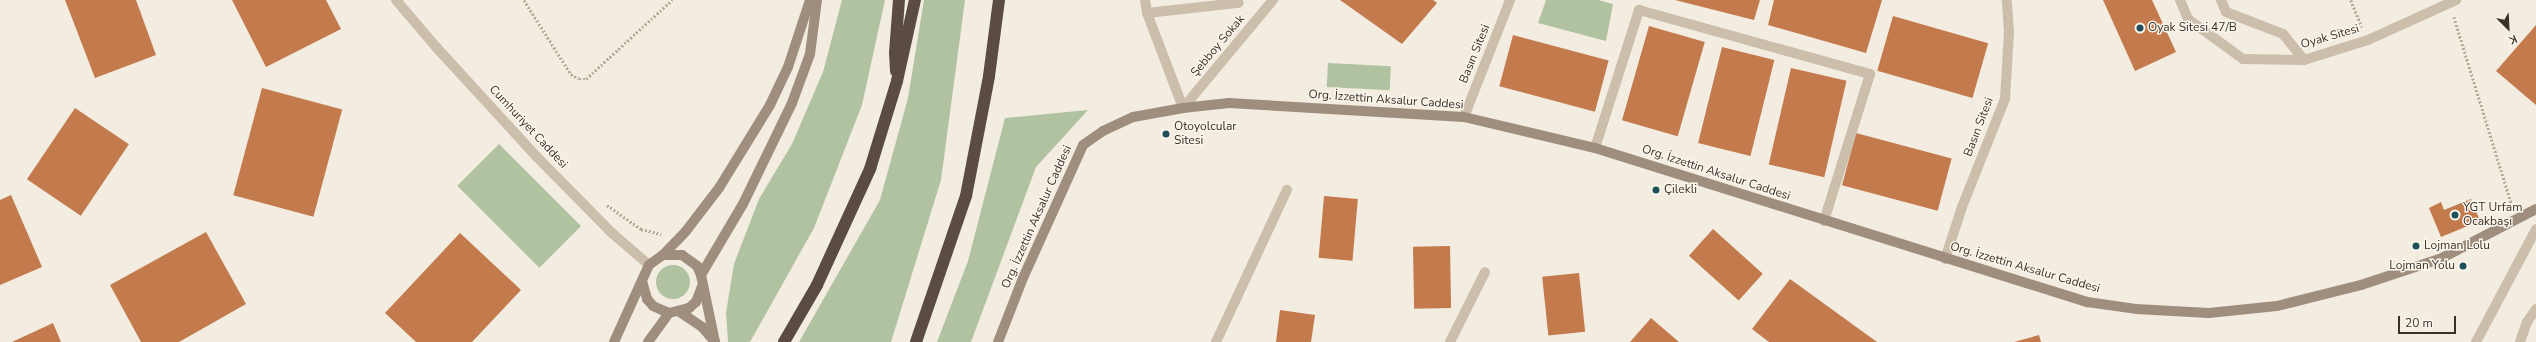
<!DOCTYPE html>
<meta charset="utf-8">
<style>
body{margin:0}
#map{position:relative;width:2536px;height:342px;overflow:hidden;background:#f3ece0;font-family:"Nunito Sans",sans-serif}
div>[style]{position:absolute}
.green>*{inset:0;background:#b1c2a0;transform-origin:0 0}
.round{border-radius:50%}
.building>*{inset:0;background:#c37a4d;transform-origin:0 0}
.path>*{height:2.5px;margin-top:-1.25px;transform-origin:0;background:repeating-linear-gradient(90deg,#b7a996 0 2px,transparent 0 4px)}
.minor>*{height:10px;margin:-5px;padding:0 5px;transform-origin:5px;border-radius:5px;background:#cbbeab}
.tertiary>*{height:10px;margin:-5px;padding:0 5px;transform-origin:5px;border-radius:5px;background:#cbbeab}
.secondary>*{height:10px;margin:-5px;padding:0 5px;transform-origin:5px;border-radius:5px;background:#9f8e7d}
.motorway>*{height:12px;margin:-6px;padding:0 6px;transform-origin:6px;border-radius:6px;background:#5a4c42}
.dots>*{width:11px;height:11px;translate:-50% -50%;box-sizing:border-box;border:2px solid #faf6ec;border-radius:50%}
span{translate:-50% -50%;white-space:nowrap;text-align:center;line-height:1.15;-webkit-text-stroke:3px #faf6ec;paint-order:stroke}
.poi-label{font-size:12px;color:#39312a}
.left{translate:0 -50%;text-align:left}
.right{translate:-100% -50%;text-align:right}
.street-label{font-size:12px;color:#39312a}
.north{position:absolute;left:2488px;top:8px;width:40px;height:40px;-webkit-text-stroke:3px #faf6ec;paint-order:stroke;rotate:156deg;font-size:11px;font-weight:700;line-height:16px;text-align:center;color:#39312a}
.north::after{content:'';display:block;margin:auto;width:14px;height:18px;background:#39312a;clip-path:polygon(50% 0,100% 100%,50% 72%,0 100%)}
.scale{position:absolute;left:2398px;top:316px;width:58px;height:18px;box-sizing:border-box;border:2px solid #39312a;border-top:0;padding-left:5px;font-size:12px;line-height:14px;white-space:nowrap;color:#39312a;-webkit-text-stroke:3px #faf6ec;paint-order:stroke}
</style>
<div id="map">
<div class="green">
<i style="clip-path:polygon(842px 0,885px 0,862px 105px,814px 228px,750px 342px,728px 342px,726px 313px,734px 264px,759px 199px,792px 144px,823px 72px)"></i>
<i style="clip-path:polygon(924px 0,965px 0,941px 180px,891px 342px,799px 342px,880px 200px,908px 98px)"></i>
<i style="clip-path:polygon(1546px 0,1598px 0,1613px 4px,1606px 41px,1538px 23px)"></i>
<i style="left:1328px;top:63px;width:63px;height:24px;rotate:3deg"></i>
<i style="clip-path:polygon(1088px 110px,1036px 167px,971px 342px,937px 342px,968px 261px,1005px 118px)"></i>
<i style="left:499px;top:144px;width:116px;height:59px;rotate:45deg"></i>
<i class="round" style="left:656px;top:265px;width:34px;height:34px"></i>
</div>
<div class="building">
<i style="clip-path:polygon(65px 0,136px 0,156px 55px,95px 78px)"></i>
<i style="clip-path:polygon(232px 0,326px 0,341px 29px,266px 67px)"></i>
<i style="clip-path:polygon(1340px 0,1433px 0,1437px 3px,1402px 44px)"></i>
<i style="clip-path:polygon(1675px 0,1760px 0,1754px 20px)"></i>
<i style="clip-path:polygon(1774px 0,1882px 0,1866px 53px,1768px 25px)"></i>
<i style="clip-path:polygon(2103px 0,2152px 0,2176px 52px,2135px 71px)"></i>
<i style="left:1893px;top:16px;width:99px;height:57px;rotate:16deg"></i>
<i style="clip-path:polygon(2536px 25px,2536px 105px,2496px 71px)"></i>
<i style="left:1649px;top:26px;width:58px;height:98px;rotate:16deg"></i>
<i style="left:1513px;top:35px;width:99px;height:53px;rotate:15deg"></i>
<i style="left:1722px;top:47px;width:54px;height:99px;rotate:14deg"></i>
<i style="left:1791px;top:68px;width:57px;height:99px;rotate:13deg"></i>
<i style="left:262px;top:88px;width:83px;height:111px;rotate:15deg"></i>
<i style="left:75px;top:108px;width:65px;height:86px;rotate:34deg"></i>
<i style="left:1856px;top:133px;width:99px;height:54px;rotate:15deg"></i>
<i style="clip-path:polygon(11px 195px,42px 267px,0 285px,0 200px)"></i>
<i style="left:1324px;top:196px;width:34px;height:62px;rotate:5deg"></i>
<i style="clip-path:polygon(2471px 199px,2480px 221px,2441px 237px,2429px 208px,2441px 202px,2444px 210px)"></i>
<i style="left:1713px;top:229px;width:67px;height:36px;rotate:42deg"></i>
<i style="clip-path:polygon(206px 232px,246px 304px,179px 342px,141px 342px,110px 285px)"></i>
<i style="clip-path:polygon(460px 233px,521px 290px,472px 342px,416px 342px,385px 313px)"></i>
<i style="left:1450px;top:246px;width:62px;height:37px;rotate:89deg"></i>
<i style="left:1579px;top:273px;width:59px;height:37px;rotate:84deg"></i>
<i style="clip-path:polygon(1790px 279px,1877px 342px,1769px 342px,1752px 329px)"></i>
<i style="clip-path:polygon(1280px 310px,1315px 315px,1311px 342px,1276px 342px)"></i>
<i style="clip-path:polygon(1651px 318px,1679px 342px,1630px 342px)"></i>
<i style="clip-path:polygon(53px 323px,61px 342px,12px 342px)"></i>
<i style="clip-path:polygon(2039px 335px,2041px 342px,2014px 342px)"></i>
</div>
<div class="path">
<i style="left:524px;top:0;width:88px;rotate:57.6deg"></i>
<i style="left:571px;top:74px;width:9px;rotate:32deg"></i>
<i style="left:579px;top:79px;width:7px"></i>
<i style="left:586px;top:79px;width:117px;rotate:-42.6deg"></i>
<i style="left:2351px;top:0;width:29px;rotate:68deg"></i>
<i style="left:2454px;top:17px;width:197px;rotate:72.9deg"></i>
<i style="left:607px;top:205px;width:42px;rotate:35.2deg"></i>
<i style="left:641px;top:229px;width:21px;rotate:14deg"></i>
</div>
<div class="minor">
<i style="left:396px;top:0;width:63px;rotate:49.5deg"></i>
<i style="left:437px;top:48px;width:148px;rotate:47.5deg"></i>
<i style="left:537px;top:157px;width:107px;rotate:45.4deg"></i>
<i style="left:612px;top:233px;width:49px;rotate:40.9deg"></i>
<i style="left:1145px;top:0;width:13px;rotate:81deg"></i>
<i style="left:1147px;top:13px;width:102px;rotate:69.2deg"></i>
<i style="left:2180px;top:0;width:21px;rotate:67deg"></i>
<i style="left:2188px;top:19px;width:68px;rotate:36deg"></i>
<i style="left:2243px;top:59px;width:61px;rotate:0.9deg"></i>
<i style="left:2304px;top:60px;width:67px;rotate:-17.4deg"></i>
<i style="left:2368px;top:40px;width:97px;rotate:-24.4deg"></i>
<i style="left:2221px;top:0;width:13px;rotate:67deg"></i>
<i style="left:2226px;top:12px;width:61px;rotate:21.1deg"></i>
<i style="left:2283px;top:34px;width:33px;rotate:51deg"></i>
<i style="left:1147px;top:13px;width:92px;rotate:-6.3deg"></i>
<i style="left:1464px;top:117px;width:126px;rotate:-68.5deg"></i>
<i style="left:1595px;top:148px;width:145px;rotate:-72.3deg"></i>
<i style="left:1639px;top:10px;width:240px;rotate:15.5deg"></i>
<i style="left:1870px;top:74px;width:154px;rotate:107.4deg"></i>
<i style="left:1945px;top:259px;width:55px;rotate:-71.9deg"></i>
<i style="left:1962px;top:207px;width:116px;rotate:-68.3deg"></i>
<i style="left:2005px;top:99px;width:67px;rotate:-86.6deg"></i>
<i style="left:2009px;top:32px;width:32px;rotate:-94deg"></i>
<i style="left:1216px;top:342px;width:168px;rotate:-65deg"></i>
<i style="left:1450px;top:342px;width:78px;rotate:-63.4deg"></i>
<i style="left:2476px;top:342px;width:128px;rotate:-62deg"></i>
<i style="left:2520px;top:342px;width:21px;rotate:-71deg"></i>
<i style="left:2527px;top:322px;width:16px;rotate:-55deg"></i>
</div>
<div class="tertiary">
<i style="left:1183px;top:108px;width:141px;rotate:-50.2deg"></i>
</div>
<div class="secondary">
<i style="left:663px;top:255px;width:19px"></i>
<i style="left:682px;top:255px;width:19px;rotate:36deg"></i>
<i style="left:697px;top:266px;width:10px;rotate:66deg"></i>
<i style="left:701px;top:275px;width:68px;rotate:78.2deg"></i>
<i style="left:701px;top:275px;width:82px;rotate:-59.4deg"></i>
<i style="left:743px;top:204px;width:112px;rotate:-64.1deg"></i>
<i style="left:792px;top:103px;width:52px;rotate:-69.8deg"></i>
<i style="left:810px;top:54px;width:54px;rotate:-82.6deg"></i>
<i style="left:642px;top:281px;width:19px;rotate:74deg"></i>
<i style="left:647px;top:299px;width:9px;rotate:49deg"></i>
<i style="left:653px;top:306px;width:17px;rotate:24deg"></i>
<i style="left:669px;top:313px;width:21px;rotate:-14deg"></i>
<i style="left:689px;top:308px;width:9px;rotate:-41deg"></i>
<i style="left:696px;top:302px;width:17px;rotate:-69deg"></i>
<i style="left:680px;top:312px;width:27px;rotate:34deg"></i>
<i style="left:702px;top:327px;width:20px;rotate:49deg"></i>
<i style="left:614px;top:342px;width:85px;rotate:-65.6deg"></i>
<i style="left:649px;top:265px;width:17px;rotate:-36deg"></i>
<i style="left:663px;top:255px;width:33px;rotate:-46deg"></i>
<i style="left:686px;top:231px;width:54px;rotate:-52.5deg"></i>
<i style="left:719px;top:188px;width:97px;rotate:-58.4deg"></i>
<i style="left:770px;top:105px;width:42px;rotate:-64.7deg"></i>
<i style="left:788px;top:67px;width:71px;rotate:-71.8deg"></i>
<i style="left:648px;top:342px;width:36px;rotate:-54deg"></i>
<i style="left:998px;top:342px;width:69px;rotate:-68.7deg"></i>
<i style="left:1023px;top:278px;width:146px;rotate:-65.7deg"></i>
<i style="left:1083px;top:145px;width:24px;rotate:-35deg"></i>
<i style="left:1103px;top:131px;width:33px;rotate:-25deg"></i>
<i style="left:1133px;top:117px;width:51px;rotate:-10.2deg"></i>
<i style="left:1183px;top:108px;width:46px;rotate:-6.2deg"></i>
<i style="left:1229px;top:103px;width:235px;rotate:3.4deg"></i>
<i style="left:1464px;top:117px;width:135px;rotate:13.3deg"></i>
<i style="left:1595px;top:148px;width:516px;rotate:17.38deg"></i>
<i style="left:2087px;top:302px;width:49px;rotate:8.1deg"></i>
<i style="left:2136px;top:309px;width:73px;rotate:3.1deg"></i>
<i style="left:2209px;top:313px;width:68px;rotate:-5.9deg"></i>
<i style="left:2277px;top:306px;width:87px;rotate:-14deg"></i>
<i style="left:2361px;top:285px;width:85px;rotate:-18.4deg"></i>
<i style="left:2442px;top:258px;width:106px;rotate:-27.5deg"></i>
</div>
<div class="motorway">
<i style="left:896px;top:71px;width:18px;rotate:-93deg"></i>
<i style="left:895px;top:53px;width:53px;rotate:-85.7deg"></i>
<i style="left:784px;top:342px;width:66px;rotate:-59.9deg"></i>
<i style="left:817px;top:285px;width:128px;rotate:-65.4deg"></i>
<i style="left:870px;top:169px;width:92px;rotate:-72.9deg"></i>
<i style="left:897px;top:81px;width:83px;rotate:-77.5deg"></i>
<i style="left:916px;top:342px;width:154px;rotate:-71.1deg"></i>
<i style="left:966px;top:196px;width:122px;rotate:-79.1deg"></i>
<i style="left:989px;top:76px;width:77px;rotate:-82.5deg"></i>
</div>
<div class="dots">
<i style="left:2140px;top:28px;background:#204e5a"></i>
<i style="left:1166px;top:134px;background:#204e5a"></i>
<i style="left:1656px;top:190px;background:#204e5a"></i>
<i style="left:2455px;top:215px;background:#204e5a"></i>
<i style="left:2416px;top:246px;background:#204e5a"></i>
<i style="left:2463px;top:266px;background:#204e5a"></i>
</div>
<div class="poi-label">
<span class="left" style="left:2148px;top:28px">Oyak Sitesi 47/B</span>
<span class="left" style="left:1174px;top:134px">Otoyolcular<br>Sitesi</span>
<span class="left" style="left:1664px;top:190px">Çilekli</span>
<span class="left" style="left:2463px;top:215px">YGT Urfam<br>Ocakbaşı</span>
<span class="left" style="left:2424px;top:246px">Lojman Lolu</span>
<span class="right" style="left:2455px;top:266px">Lojman Yolu</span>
</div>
<div class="street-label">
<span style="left:2330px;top:37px;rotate:-16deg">Oyak Sitesi</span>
<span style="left:1218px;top:46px;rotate:-50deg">Şebboy Sokak</span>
<span style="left:1475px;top:54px;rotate:-68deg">Basın Sitesi</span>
<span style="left:1386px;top:100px;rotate:4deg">Org. İzzettin Aksalur Caddesi</span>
<span style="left:528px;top:127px;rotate:47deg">Cumhuriyet Caddesi</span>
<span style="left:1979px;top:127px;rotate:-69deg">Basın Sitesi</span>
<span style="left:1716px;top:173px;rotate:18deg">Org. İzzettin Aksalur Caddesi</span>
<span style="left:1037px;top:217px;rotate:-66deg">Org. İzzettin Aksalur Caddesi</span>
<span style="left:2025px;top:268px;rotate:16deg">Org. İzzettin Aksalur Caddesi</span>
</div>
<div class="north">K</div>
<div class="scale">20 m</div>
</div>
